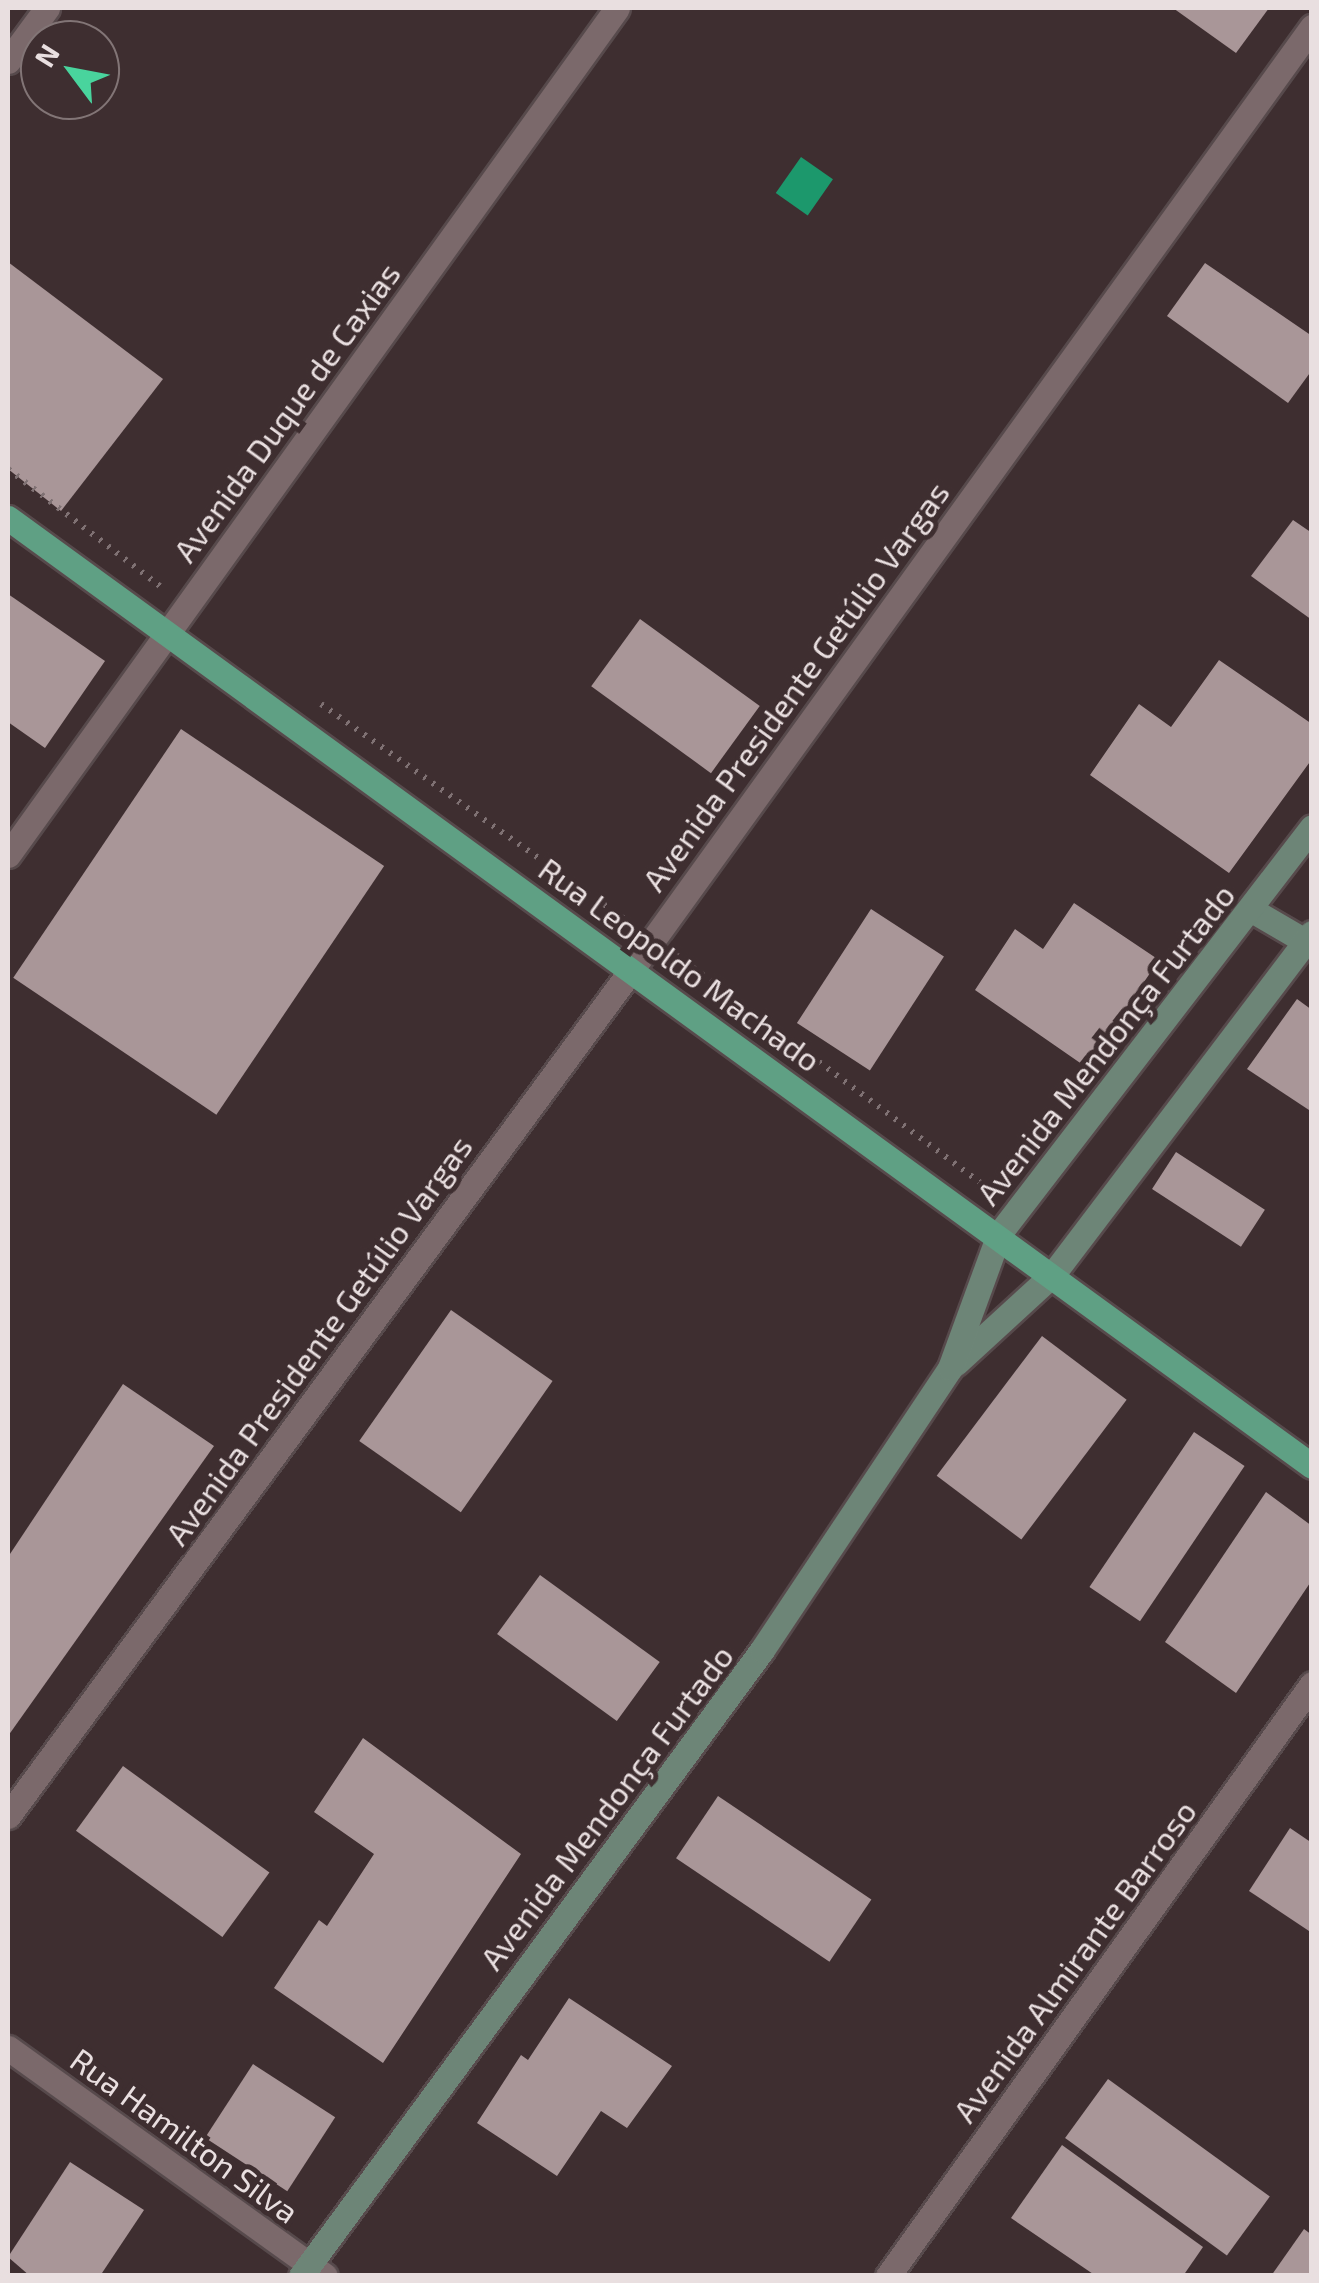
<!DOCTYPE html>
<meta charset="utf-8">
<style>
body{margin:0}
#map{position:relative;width:1319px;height:2283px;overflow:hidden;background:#3e2e30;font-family:"Exo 2",sans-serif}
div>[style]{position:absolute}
.water>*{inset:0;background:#1c986c;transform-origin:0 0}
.building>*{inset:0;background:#a99698;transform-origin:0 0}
.path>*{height:6px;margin-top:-3px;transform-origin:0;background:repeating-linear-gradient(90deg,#7f7173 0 2.5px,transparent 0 10.5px)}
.roads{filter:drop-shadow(2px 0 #574a4c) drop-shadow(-2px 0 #574a4c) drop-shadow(0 2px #574a4c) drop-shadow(0 -2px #574a4c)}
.street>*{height:25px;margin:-12.5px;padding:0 12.5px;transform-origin:12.5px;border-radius:12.5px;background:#7b696b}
.secondary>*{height:25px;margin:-12.5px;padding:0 12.5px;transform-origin:12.5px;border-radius:12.5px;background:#6d8577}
.primary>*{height:25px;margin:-12.5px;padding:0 12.5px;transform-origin:12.5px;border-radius:12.5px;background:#5fa084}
span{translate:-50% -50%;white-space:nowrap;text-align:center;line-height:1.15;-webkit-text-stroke:10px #3e2e30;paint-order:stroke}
.street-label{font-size:32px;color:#e9dfe0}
.frame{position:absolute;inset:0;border:10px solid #e9dfe0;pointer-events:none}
.north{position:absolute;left:20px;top:20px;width:100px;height:100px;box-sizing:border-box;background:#3e2e30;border:2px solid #827576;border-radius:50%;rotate:302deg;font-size:28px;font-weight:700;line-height:40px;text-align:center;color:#e9dfe0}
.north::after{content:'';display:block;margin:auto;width:35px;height:45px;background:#49d49d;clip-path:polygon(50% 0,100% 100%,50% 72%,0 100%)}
</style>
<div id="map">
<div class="water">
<i style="left:801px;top:157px;width:39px;height:44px;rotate:35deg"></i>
</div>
<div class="building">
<i style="clip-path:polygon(1173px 8px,1269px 8px,1236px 53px)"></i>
<i style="clip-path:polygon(8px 262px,163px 379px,61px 511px,8px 469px)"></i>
<i style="clip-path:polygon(1205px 263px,1312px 336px,1312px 370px,1288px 403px,1167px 316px)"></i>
<i style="clip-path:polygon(1293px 520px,1312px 533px,1312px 620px,1251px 576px)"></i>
<i style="clip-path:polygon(8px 594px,105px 661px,45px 748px,8px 722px)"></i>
<i style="left:640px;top:619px;width:148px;height:83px;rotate:36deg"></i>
<i style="clip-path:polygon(1219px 660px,1312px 724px,1312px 759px,1229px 873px,1090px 775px,1139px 704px,1171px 727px)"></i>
<i style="left:181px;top:729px;width:245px;height:300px;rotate:34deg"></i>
<i style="clip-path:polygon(1074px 903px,1159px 960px,1086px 1067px,975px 990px,1015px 929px,1043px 949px)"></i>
<i style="left:871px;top:909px;width:87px;height:136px;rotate:33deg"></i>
<i style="clip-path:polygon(1297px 999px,1312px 1010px,1312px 1112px,1247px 1069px)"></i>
<i style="left:1176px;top:1152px;width:106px;height:44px;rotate:33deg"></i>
<i style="left:451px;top:1310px;width:124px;height:160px;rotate:35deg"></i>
<i style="left:1042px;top:1336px;width:106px;height:175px;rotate:37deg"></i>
<i style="clip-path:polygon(123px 1384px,214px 1446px,8px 1736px,8px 1557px)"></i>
<i style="left:1194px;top:1432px;width:61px;height:187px;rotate:34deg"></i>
<i style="clip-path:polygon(1266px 1492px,1312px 1526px,1312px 1580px,1236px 1693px,1165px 1642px)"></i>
<i style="left:540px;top:1575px;width:148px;height:73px;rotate:36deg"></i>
<i style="clip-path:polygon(363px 1738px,521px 1854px,383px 2063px,274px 1988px,319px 1920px,327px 1926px,374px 1854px,314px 1812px)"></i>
<i style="left:123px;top:1766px;width:181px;height:80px;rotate:36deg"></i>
<i style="left:718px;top:1796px;width:185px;height:75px;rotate:34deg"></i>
<i style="clip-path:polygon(1290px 1828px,1312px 1843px,1312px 1933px,1249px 1891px)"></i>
<i style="clip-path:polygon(569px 1998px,672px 2066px,627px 2128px,601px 2111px,557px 2176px,477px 2123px,521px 2055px,528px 2060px)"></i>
<i style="left:253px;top:2064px;width:98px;height:88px;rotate:33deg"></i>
<i style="left:1108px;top:2079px;width:200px;height:73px;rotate:36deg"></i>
<i style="clip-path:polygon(1062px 2145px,1203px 2247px,1183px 2276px,1096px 2276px,1011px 2218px)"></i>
<i style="clip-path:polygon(70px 2162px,144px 2210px,100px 2276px,30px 2276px,8px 2257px)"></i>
<i style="clip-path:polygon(1304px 2229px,1312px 2235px,1312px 2276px,1271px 2276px)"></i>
</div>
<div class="path">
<i style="left:8px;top:469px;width:198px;rotate:37.6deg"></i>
<i style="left:321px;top:704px;width:377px;rotate:35.3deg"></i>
<i style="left:676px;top:955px;width:392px;rotate:36.8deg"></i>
</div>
<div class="roads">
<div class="street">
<i style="left:8px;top:61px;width:66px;rotate:-53.7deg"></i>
<i style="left:8px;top:855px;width:1043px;rotate:-54.28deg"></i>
<i style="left:8px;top:1816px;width:1052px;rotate:-53.62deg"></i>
<i style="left:632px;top:969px;width:1162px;rotate:-54.18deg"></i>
<i style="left:8px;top:2048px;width:390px;rotate:35.7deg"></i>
<i style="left:888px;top:2276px;width:728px;rotate:-54.39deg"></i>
</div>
<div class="secondary">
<i style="left:1250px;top:909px;width:64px;rotate:30.2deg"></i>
<i style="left:956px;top:1363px;width:132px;rotate:-42.5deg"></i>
<i style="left:1053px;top:1274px;width:428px;rotate:-52.8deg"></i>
<i style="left:301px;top:2276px;width:777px;rotate:-53.63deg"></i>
<i style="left:762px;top:1650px;width:339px;rotate:-56.3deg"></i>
<i style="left:950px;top:1368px;width:143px;rotate:-69.9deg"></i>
<i style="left:999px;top:1234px;width:513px;rotate:-52.44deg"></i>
</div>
<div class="primary">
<i style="left:8px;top:518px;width:1612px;rotate:36.02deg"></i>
</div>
</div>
<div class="street-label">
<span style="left:286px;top:412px;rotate:-54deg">Avenida Duque de Caxias</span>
<span style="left:795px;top:686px;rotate:-54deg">Avenida Presidente Getúlio Vargas</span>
<span style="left:680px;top:964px;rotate:36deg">Rua Leopoldo Machado</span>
<span style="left:1105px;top:1044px;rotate:-52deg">Avenida Mendonça Furtado</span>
<span style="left:318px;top:1340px;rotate:-54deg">Avenida Presidente Getúlio Vargas</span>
<span style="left:606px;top:1807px;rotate:-53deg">Avenida Mendonça Furtado</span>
<span style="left:1074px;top:1961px;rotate:-54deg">Avenida Almirante Barroso</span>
<span style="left:185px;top:2135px;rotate:36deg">Rua Hamilton Silva</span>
</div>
<div class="frame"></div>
<div class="north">N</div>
</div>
